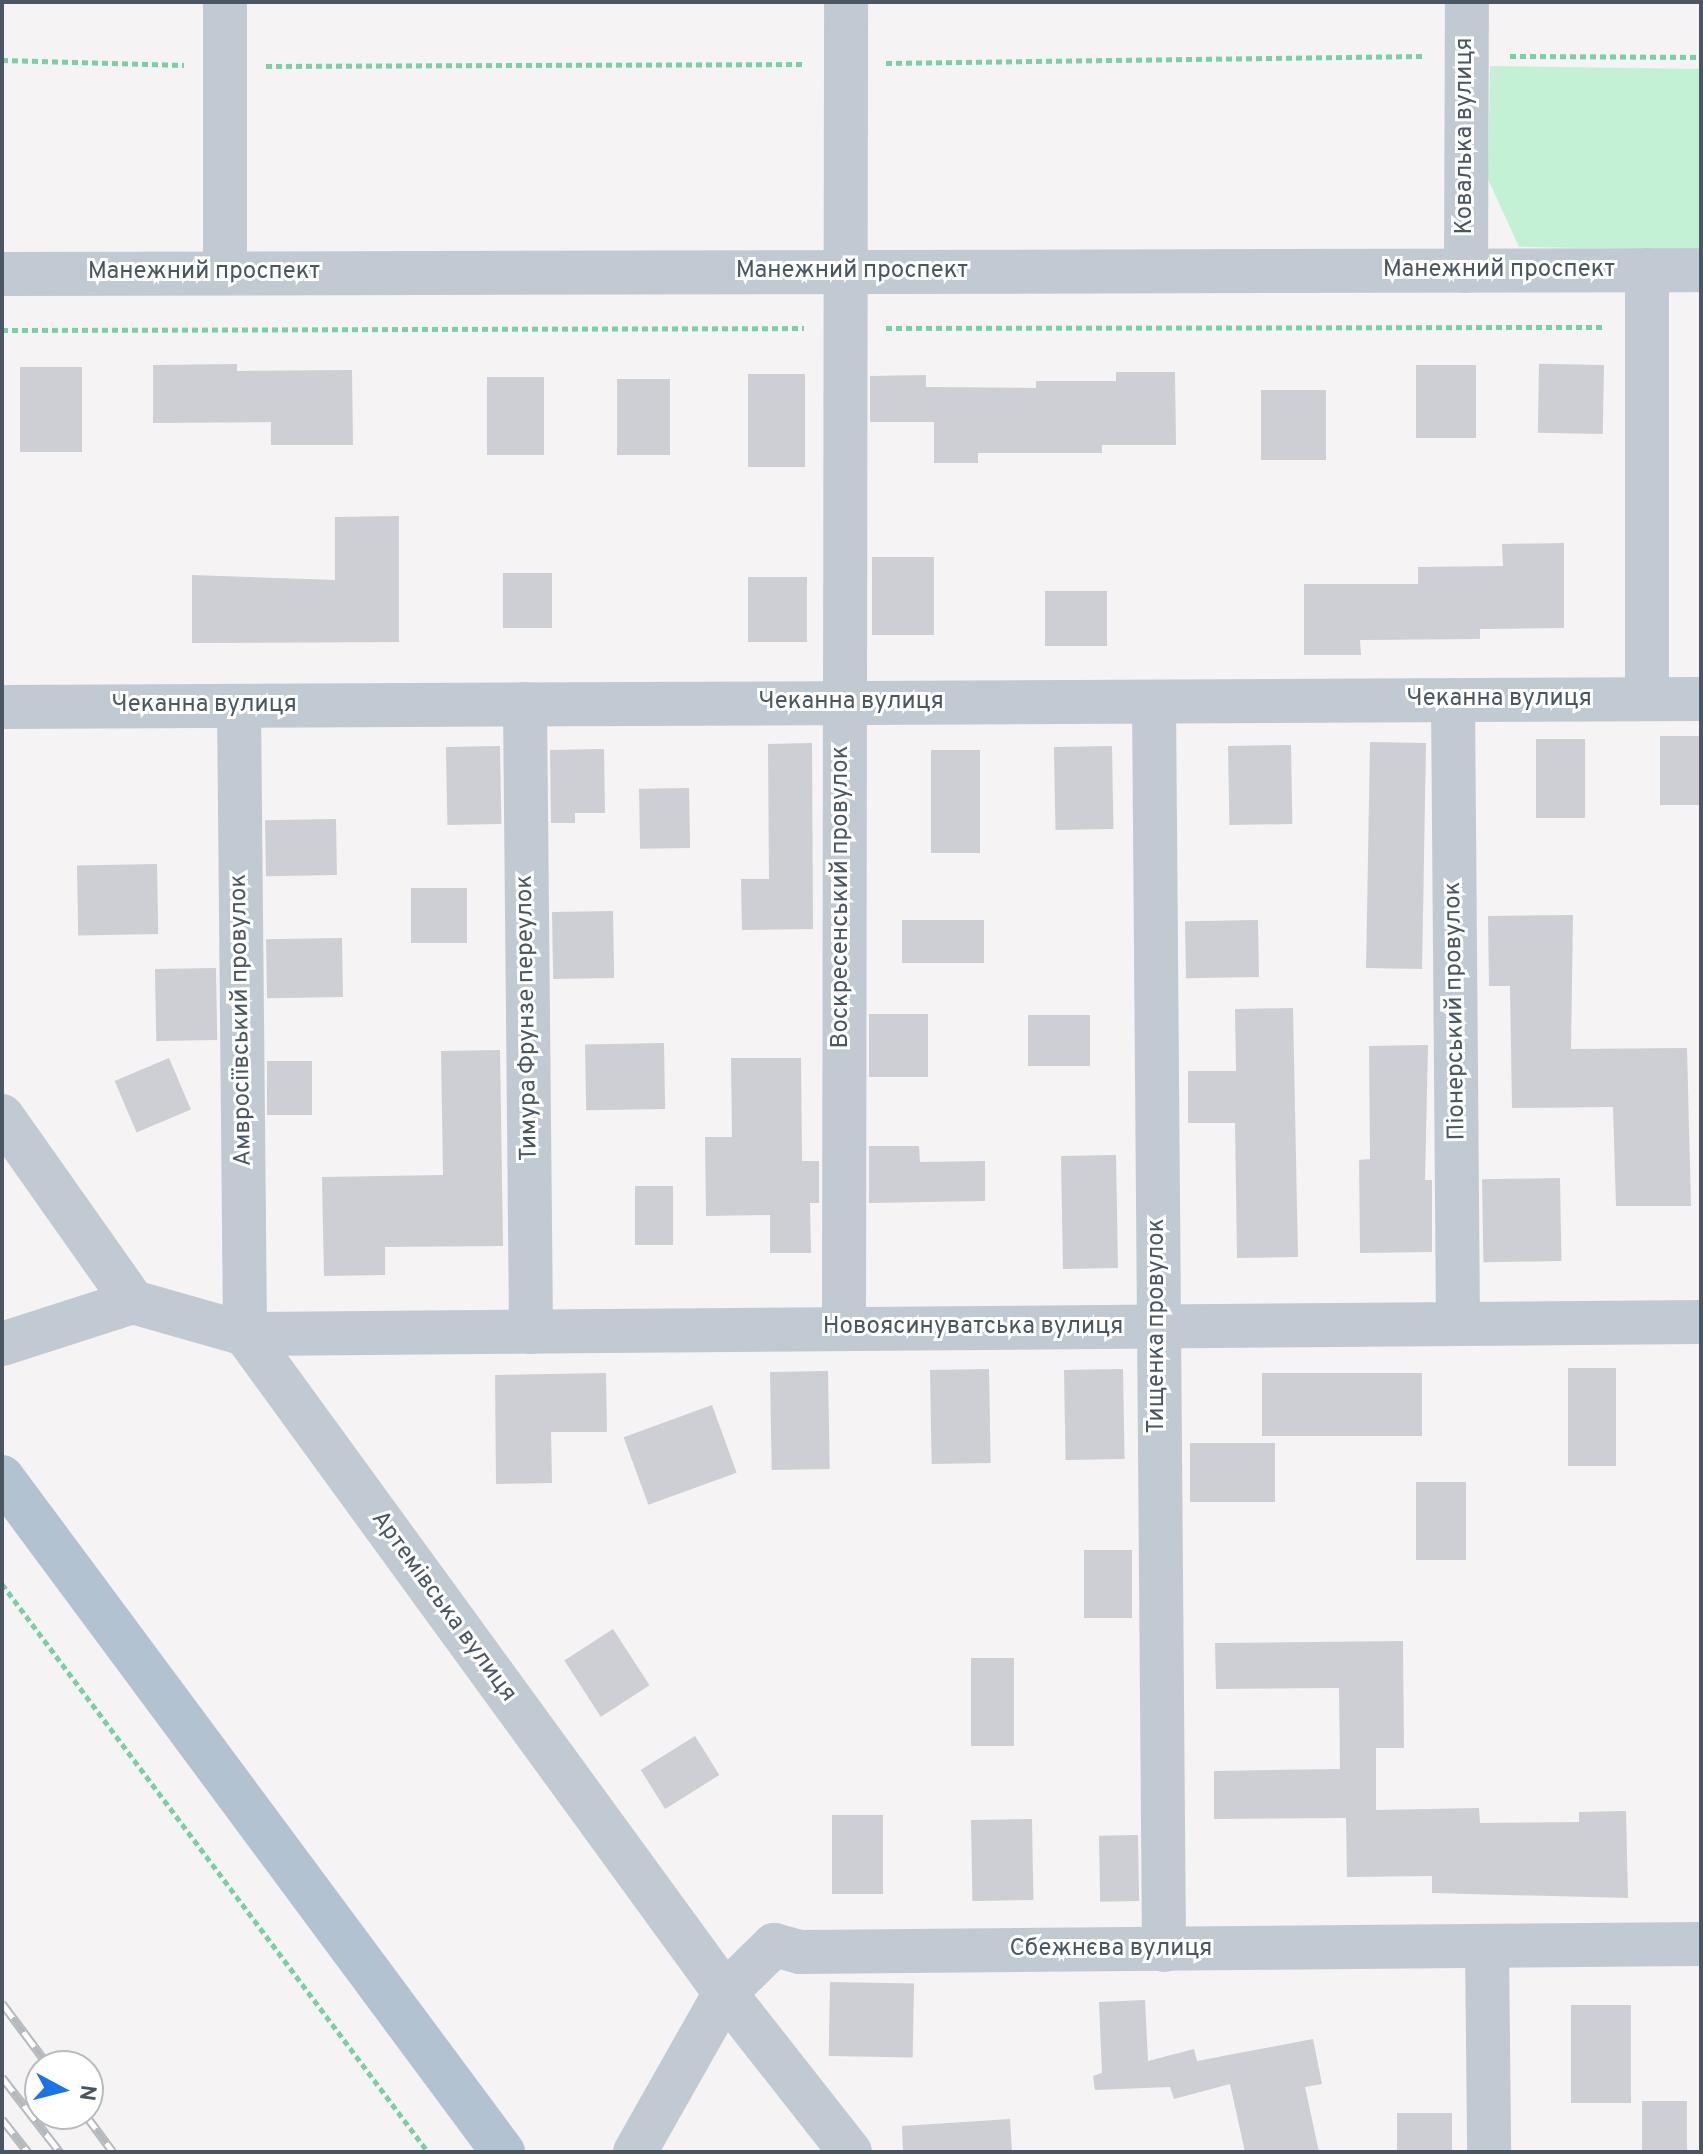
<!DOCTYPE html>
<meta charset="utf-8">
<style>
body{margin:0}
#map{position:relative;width:1703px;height:2154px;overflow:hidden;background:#f5f3f3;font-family:Overpass,sans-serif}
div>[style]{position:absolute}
.green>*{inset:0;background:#c3f1d5}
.building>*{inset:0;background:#cdcfd5;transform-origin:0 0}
.path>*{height:5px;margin-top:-2.5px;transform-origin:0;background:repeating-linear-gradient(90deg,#7ad0a6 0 6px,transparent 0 10px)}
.minor>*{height:44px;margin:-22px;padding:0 22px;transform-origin:22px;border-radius:22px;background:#c1cad2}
.major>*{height:44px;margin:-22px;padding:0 22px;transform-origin:22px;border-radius:22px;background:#b3c2d1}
.rail>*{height:9px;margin-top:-4.5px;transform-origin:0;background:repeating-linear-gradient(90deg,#fff 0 18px,#b5b8bd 0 36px);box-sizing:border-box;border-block:2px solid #b5b8bd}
span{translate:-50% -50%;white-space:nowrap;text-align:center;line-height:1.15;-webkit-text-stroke:6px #fff;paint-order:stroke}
.street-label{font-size:24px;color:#4a5661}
.frame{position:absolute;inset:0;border:4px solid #4a5661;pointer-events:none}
.north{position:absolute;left:24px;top:2050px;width:80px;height:80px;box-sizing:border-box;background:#fff;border:2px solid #b7bbc0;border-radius:50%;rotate:97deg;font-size:22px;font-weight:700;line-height:32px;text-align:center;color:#4a5661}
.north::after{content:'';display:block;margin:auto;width:28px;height:36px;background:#1a73e8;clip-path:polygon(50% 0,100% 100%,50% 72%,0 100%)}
</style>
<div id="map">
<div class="green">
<i style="clip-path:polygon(1490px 66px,1701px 69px,1701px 250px,1519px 247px,1488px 179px)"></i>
</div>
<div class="building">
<i style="clip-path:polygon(237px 364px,237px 371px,352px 370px,353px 445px,271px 445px,271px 422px,153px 423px,153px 365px)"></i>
<i style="left:1416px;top:365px;width:60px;height:73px"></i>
<i style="left:1604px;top:365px;width:69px;height:65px;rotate:91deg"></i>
<i style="left:20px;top:367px;width:62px;height:85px"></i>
<i style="clip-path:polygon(1116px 372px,1175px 372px,1176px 445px,1102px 445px,1102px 453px,978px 453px,978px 463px,934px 463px,934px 422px,870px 422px,870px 376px,926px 375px,926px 387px,1036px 388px,1036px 381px,1116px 381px)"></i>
<i style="left:748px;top:374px;width:57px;height:93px"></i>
<i style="left:487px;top:377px;width:57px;height:78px"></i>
<i style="left:617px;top:379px;width:53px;height:76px"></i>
<i style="left:1261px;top:390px;width:65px;height:70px"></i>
<i style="clip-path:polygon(399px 516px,399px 642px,192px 643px,192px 575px,335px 580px,335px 517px)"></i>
<i style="clip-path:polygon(1564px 543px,1564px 628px,1480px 629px,1480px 639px,1360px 640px,1361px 655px,1304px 655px,1304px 584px,1418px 584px,1418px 567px,1503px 566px,1502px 544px)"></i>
<i style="left:872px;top:557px;width:62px;height:78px"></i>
<i style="left:503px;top:573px;width:49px;height:55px"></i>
<i style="left:748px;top:577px;width:59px;height:65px"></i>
<i style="left:1045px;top:591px;width:62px;height:55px"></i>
<i style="left:1701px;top:736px;width:69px;height:41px;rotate:90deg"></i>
<i style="left:1536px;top:739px;width:49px;height:79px"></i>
<i style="clip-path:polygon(812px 743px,813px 929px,742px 930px,741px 879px,769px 879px,768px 744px)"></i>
<i style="left:1426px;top:743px;width:226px;height:56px;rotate:91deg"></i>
<i style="left:1291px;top:745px;width:79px;height:63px;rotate:89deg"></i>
<i style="left:500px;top:746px;width:78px;height:54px;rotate:89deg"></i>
<i style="left:1112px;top:746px;width:83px;height:58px;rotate:89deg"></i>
<i style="clip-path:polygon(604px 749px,605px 813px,575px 813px,575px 823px,551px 823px,550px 750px)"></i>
<i style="left:931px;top:750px;width:49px;height:103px"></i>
<i style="left:689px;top:788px;width:60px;height:50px;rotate:89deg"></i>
<i style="left:336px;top:819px;width:56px;height:71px;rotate:89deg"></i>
<i style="left:157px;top:864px;width:70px;height:80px;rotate:89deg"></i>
<i style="left:411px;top:888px;width:56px;height:55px"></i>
<i style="left:613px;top:911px;width:67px;height:61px;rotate:89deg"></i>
<i style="clip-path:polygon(1573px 915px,1571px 1049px,1687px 1048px,1691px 1206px,1616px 1206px,1613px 1107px,1512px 1108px,1510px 986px,1489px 986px,1488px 916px)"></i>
<i style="left:984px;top:920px;width:43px;height:82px;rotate:90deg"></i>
<i style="left:1258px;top:920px;width:57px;height:73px;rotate:89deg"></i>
<i style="left:342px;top:938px;width:59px;height:76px;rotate:89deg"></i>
<i style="left:216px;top:968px;width:72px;height:61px;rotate:89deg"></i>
<i style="clip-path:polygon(1293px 1008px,1298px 1257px,1237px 1258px,1235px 1123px,1188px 1123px,1188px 1071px,1236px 1071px,1235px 1009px)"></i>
<i style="left:869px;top:1014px;width:59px;height:63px"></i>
<i style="left:1090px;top:1015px;width:51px;height:62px;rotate:90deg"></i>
<i style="left:664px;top:1043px;width:66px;height:79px;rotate:89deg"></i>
<i style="clip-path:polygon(1428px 1045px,1425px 1180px,1432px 1180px,1432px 1252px,1360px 1253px,1359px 1160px,1370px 1159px,1369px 1046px)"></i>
<i style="clip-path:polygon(500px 1050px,503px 1246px,385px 1247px,385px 1275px,324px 1276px,322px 1177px,443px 1175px,441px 1051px)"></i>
<i style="left:169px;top:1058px;width:56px;height:59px;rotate:67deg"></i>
<i style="clip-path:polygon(731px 1058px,801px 1058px,802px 1161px,819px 1161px,819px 1203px,810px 1203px,811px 1253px,770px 1253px,770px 1215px,706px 1216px,705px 1137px,732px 1137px)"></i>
<i style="left:267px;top:1061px;width:45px;height:54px"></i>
<i style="clip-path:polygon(869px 1146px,919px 1146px,920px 1162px,985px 1161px,985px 1201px,869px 1203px)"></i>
<i style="left:1116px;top:1155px;width:113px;height:55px;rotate:89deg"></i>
<i style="left:1560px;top:1178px;width:83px;height:78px;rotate:89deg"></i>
<i style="left:635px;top:1186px;width:38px;height:59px"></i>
<i style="left:1568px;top:1368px;width:48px;height:98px"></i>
<i style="left:989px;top:1369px;width:94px;height:59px;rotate:89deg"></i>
<i style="left:1123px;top:1369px;width:90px;height:59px;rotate:89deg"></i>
<i style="left:828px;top:1371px;width:98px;height:58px;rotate:89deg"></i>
<i style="clip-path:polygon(606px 1373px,607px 1432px,551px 1432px,552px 1483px,496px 1484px,495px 1375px)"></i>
<i style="left:1262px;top:1373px;width:160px;height:63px"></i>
<i style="left:712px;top:1405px;width:72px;height:94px;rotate:70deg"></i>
<i style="left:1275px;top:1443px;width:59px;height:85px;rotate:90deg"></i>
<i style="left:1466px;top:1482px;width:78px;height:50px;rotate:90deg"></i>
<i style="left:1084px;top:1550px;width:48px;height:68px"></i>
<i style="left:613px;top:1629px;width:67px;height:58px;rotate:57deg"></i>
<i style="clip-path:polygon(1403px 1641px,1404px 1748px,1376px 1748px,1376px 1810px,1479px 1808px,1480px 1823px,1579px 1822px,1579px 1812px,1626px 1811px,1628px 1898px,1432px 1893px,1432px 1876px,1347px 1877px,1346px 1818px,1214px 1819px,1214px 1771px,1340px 1769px,1339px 1688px,1216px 1689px,1215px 1643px)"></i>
<i style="left:971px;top:1658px;width:43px;height:88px"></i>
<i style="left:695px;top:1736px;width:46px;height:64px;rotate:58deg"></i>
<i style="left:832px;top:1815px;width:51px;height:79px"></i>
<i style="left:1032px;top:1819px;width:81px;height:61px;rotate:89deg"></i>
<i style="left:1138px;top:1835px;width:66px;height:39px;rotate:89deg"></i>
<i style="left:830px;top:1982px;width:84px;height:74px;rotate:1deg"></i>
<i style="clip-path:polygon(1145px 2000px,1148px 2061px,1194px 2049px,1197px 2061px,1313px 2039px,1322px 2084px,1305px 2087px,1319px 2152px,1245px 2152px,1230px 2084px,1174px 2099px,1170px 2087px,1095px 2090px,1093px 2076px,1102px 2073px,1099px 2002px)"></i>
<i style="left:1631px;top:2005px;width:98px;height:60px;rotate:90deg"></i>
<i style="left:1642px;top:2101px;width:45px;height:51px"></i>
<i style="left:1397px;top:2113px;width:55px;height:39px"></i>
<i style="clip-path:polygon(1010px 2119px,1012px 2152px,903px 2152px,902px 2126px)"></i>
</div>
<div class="path">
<i style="left:1510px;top:56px;width:191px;rotate:0.3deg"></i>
<i style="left:2px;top:60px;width:182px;rotate:1.6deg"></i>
<i style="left:886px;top:63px;width:538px;rotate:-0.75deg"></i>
<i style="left:266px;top:66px;width:538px;rotate:-0.21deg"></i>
<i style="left:886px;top:328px;width:718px;rotate:-0.08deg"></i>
<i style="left:2px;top:330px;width:802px;rotate:-0.14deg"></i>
<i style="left:2px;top:1584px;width:710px;rotate:53.13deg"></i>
</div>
<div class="minor">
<i style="left:1466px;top:271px;width:269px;rotate:-89.8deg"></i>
<i style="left:225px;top:273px;width:271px;rotate:-90deg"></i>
<i style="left:2px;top:274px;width:1699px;rotate:-0.13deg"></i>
<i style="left:1647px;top:699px;width:429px;rotate:-90deg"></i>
<i style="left:1453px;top:700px;width:623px;rotate:89.54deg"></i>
<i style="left:1154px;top:702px;width:1248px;rotate:89.54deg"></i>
<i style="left:525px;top:704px;width:628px;rotate:89.45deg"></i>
<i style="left:239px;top:706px;width:628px;rotate:89.45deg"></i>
<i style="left:2px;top:707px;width:1699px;rotate:-0.27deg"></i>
<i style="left:2px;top:1116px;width:228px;rotate:54.8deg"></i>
<i style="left:133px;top:1302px;width:116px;rotate:15.9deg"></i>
<i style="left:245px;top:1334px;width:1456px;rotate:-0.47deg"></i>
<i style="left:844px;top:1329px;width:1327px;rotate:-89.91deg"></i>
<i style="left:245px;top:1334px;width:815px;rotate:53.93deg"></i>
<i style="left:725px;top:1993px;width:202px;rotate:51.8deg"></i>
<i style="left:2px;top:1344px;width:138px;rotate:-17.8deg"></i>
<i style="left:1487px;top:1946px;width:206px;rotate:89.4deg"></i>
<i style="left:635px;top:2152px;width:183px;rotate:-60.5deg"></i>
<i style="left:725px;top:1993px;width:69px;rotate:-44.4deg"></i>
<i style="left:774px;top:1945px;width:27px;rotate:15deg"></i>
<i style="left:800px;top:1952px;width:901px;rotate:-0.51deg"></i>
</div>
<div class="major">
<i style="left:2px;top:1477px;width:841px;rotate:53.42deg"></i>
</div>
<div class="rail">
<i style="left:2px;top:2003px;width:79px;rotate:53.3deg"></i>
<i style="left:2px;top:2077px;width:95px;rotate:52.3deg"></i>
<i style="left:85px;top:2114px;width:47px;rotate:53.6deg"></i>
<i style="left:2px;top:2119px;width:42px;rotate:51.8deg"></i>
</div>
<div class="street-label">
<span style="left:1466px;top:136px;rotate:-90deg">Ковалька вулиця</span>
<span style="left:1499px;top:271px">Манежний проспект</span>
<span style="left:852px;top:272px">Манежний проспект</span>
<span style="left:204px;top:273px">Манежний проспект</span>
<span style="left:1499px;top:700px">Чеканна вулиця</span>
<span style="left:851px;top:703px">Чеканна вулиця</span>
<span style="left:204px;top:706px">Чеканна вулиця</span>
<span style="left:842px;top:897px;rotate:-90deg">Воскресенський провулок</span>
<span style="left:1456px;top:1011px;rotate:-91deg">Пiонерський провулок</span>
<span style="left:528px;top:1018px;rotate:-91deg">Тимура Фрунзе переулок</span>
<span style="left:242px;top:1020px;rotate:-91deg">Амвросіївський провулок</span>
<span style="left:1158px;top:1326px;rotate:-90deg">Тищенка провулок</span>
<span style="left:973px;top:1328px">Новоясинуватська вулиця</span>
<span style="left:443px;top:1607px;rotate:54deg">Артемівська вулиця</span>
<span style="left:1111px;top:1950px">Сбежнєва вулиця</span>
</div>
<div class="frame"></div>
<div class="north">N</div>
</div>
